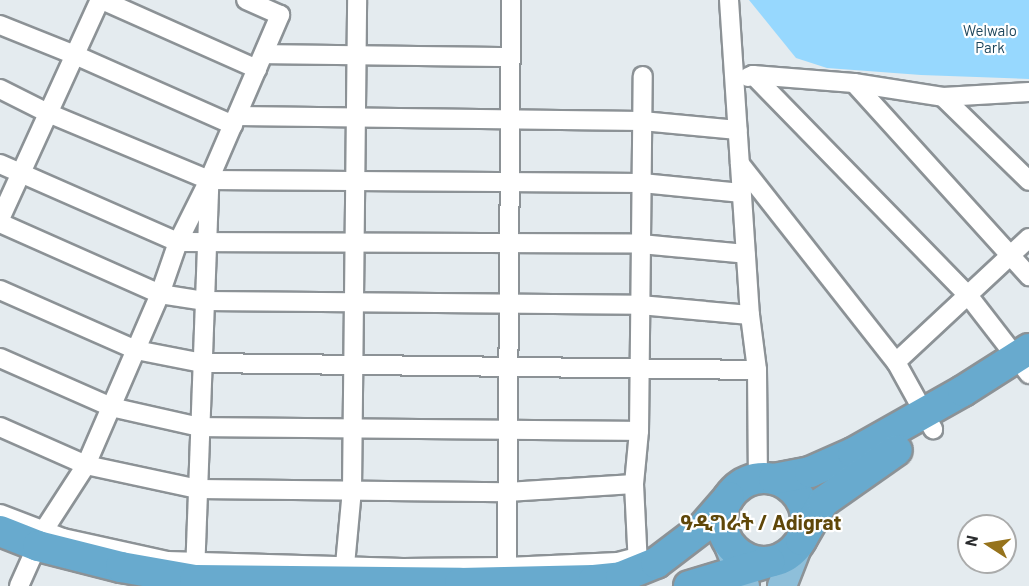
<!DOCTYPE html>
<meta charset="utf-8">
<style>
body{margin:0}
#map{position:relative;width:1029px;height:586px;overflow:hidden;background:#e4ebef;font-family:Barlow,"Noto Sans Ethiopic",sans-serif}
div>[style]{position:absolute}
.green>*{inset:0;background:#97d8fe}
.roads{filter:drop-shadow(2px 0 #8c9296) drop-shadow(-2px 0 #8c9296) drop-shadow(0 2px #8c9296) drop-shadow(0 -2px #8c9296)}
.minor>*{height:18px;margin:-9px;padding:0 9px;transform-origin:9px;border-radius:9px;background:#fff}
.primary>*{height:28px;margin:-14px;padding:0 14px;transform-origin:14px;border-radius:14px;background:#8ebfda}
.trunk>*{height:30px;margin:-15px;padding:0 15px;transform-origin:15px;border-radius:15px;background:#68aace}
.trunk>.ring{margin:-15px;padding:0;box-sizing:content-box;background:none;border:30px solid #68aace;border-radius:50%}
span{translate:-50% -50%;white-space:nowrap;text-align:center;line-height:1.15;-webkit-text-stroke:4.5px #fff;paint-order:stroke}
.park-label{font-size:15px;color:#1d465c}
.district-label{font-size:21px;color:#5f4709;font-weight:700}
.north{position:absolute;left:957px;top:514px;width:60px;height:60px;box-sizing:border-box;background:#fff;border:2px solid #aaabab;border-radius:50%;rotate:282deg;font-size:16px;font-weight:700;line-height:24px;text-align:center;color:#2a2c2e}
.north::after{content:'';display:block;margin:auto;width:21px;height:27px;background:#96731c;clip-path:polygon(50% 0,100% 100%,50% 72%,0 100%)}
</style>
<div id="map">
<div class="green">
<i style="clip-path:polygon(749px 0,1029px 0,1029px 79px,921px 75px,827px 68px,796px 58px)"></i>
</div>
<div class="roads">
<div class="minor">
<i style="left:102px;top:0;width:170px;rotate:24deg"></i>
<i style="left:729px;top:0;width:316px;rotate:86.2deg"></i>
<i style="left:750px;top:315px;width:55px;rotate:82.7deg"></i>
<i style="left:757px;top:370px;width:108px;rotate:89.5deg"></i>
<i style="left:0;top:25px;width:81px;rotate:21.8deg"></i>
<i style="left:75px;top:55px;width:173px;rotate:23.9deg"></i>
<i style="left:264px;top:54px;width:247px;rotate:0.7deg"></i>
<i style="left:753px;top:75px;width:308px;rotate:45.7deg"></i>
<i style="left:968px;top:295px;width:100px;rotate:52.3deg"></i>
<i style="left:748px;top:77px;width:5px;rotate:-22deg"></i>
<i style="left:753px;top:75px;width:101px;rotate:4.5deg"></i>
<i style="left:854px;top:83px;width:90px;rotate:8.9deg"></i>
<i style="left:943px;top:97px;width:86px;rotate:-3.3deg"></i>
<i style="left:854px;top:83px;width:261px;rotate:47.8deg"></i>
<i style="left:0;top:89px;width:54px;rotate:26.6deg"></i>
<i style="left:48px;top:113px;width:174px;rotate:22.6deg"></i>
<i style="left:209px;top:180px;width:433px;rotate:0.4deg"></i>
<i style="left:642px;top:183px;width:100px;rotate:5.7deg"></i>
<i style="left:943px;top:97px;width:120px;rotate:44.3deg"></i>
<i style="left:237px;top:116px;width:405px;rotate:0.7deg"></i>
<i style="left:642px;top:121px;width:96px;rotate:5.4deg"></i>
<i style="left:0;top:164px;width:194px;rotate:23.7deg"></i>
<i style="left:178px;top:242px;width:463px;rotate:0.2deg"></i>
<i style="left:641px;top:244px;width:105px;rotate:5.4deg"></i>
<i style="left:740px;top:164px;width:252px;rotate:51.8deg"></i>
<i style="left:896px;top:362px;width:77px;rotate:61.1deg"></i>
<i style="left:0;top:219px;width:241px;rotate:-65.5deg"></i>
<i style="left:0;top:223px;width:175px;rotate:23.9deg"></i>
<i style="left:160px;top:294px;width:46px;rotate:8.8deg"></i>
<i style="left:205px;top:301px;width:435px;rotate:0.5deg"></i>
<i style="left:640px;top:305px;width:110px;rotate:5.2deg"></i>
<i style="left:0;top:290px;width:149px;rotate:23.8deg"></i>
<i style="left:136px;top:350px;width:67px;rotate:11.1deg"></i>
<i style="left:202px;top:363px;width:555px;rotate:0.72deg"></i>
<i style="left:0;top:358px;width:121px;rotate:23.8deg"></i>
<i style="left:111px;top:407px;width:91px;rotate:12.7deg"></i>
<i style="left:200px;top:427px;width:439px;rotate:0.5deg"></i>
<i style="left:896px;top:362px;width:182px;rotate:-43deg"></i>
<i style="left:0;top:427px;width:94px;rotate:23.8deg"></i>
<i style="left:86px;top:465px;width:115px;rotate:12.1deg"></i>
<i style="left:198px;top:489px;width:309px;rotate:0.6deg"></i>
<i style="left:507px;top:492px;width:127px;rotate:-3.6deg"></i>
<i style="left:0;top:514px;width:67px;rotate:20.9deg"></i>
<i style="left:63px;top:538px;width:107px;rotate:12.5deg"></i>
<i style="left:167px;top:561px;width:236px;rotate:1.7deg"></i>
<i style="left:403px;top:568px;width:104px;rotate:-0.6deg"></i>
<i style="left:507px;top:567px;width:111px;rotate:-2.6deg"></i>
<i style="left:618px;top:562px;width:20px;rotate:-15deg"></i>
<i style="left:345px;top:565px;width:75px;rotate:-84.7deg"></i>
<i style="left:352px;top:490px;width:490px;rotate:-89.4deg"></i>
<i style="left:638px;top:566px;width:82px;rotate:-92.8deg"></i>
<i style="left:634px;top:484px;width:53px;rotate:-84.6deg"></i>
<i style="left:639px;top:431px;width:355px;rotate:-89.4deg"></i>
<i style="left:507px;top:567px;width:567px;rotate:-89.6deg"></i>
<i style="left:195px;top:574px;width:386px;rotate:-87.9deg"></i>
<i style="left:19px;top:586px;width:61px;rotate:-65.9deg"></i>
<i style="left:44px;top:530px;width:77px;rotate:-57.1deg"></i>
<i style="left:86px;top:465px;width:186px;rotate:-66.6deg"></i>
<i style="left:160px;top:294px;width:55px;rotate:-70.9deg"></i>
<i style="left:178px;top:242px;width:69px;rotate:-63.4deg"></i>
<i style="left:209px;top:180px;width:180px;rotate:-66.7deg"></i>
<i style="left:280px;top:15px;width:37px;rotate:-156deg"></i>
</div>
<div class="primary">
<i style="left:728px;top:543px;width:46px;rotate:68.4deg"></i>
<i style="left:782px;top:586px;width:44px;rotate:-68.7deg"></i>
</div>
<div class="trunk">
<i class="ring" style="left:722px;top:478px;width:54px;height:54px"></i>
<i style="left:774px;top:479px;width:37px;rotate:-11deg"></i>
<i style="left:810px;top:472px;width:47px;rotate:-23.8deg"></i>
<i style="left:853px;top:453px;width:126px;rotate:-29.4deg"></i>
<i style="left:963px;top:391px;width:78px;rotate:-32.5deg"></i>
<i style="left:0;top:531px;width:41px;rotate:21.5deg"></i>
<i style="left:38px;top:546px;width:86px;rotate:14.2deg"></i>
<i style="left:121px;top:567px;width:75px;rotate:10deg"></i>
<i style="left:195px;top:580px;width:265px;rotate:0.6deg"></i>
<i style="left:460px;top:583px;width:134px;rotate:-1.3deg"></i>
<i style="left:594px;top:580px;width:27px;rotate:-6deg"></i>
<i style="left:621px;top:577px;width:38px;rotate:-22deg"></i>
<i style="left:656px;top:563px;width:58px;rotate:-37.3deg"></i>
<i style="left:702px;top:528px;width:41px;rotate:-48.9deg"></i>
<i style="left:801px;top:540px;width:44px;rotate:-59.9deg"></i>
<i style="left:823px;top:502px;width:90px;rotate:-35.1deg"></i>
<i style="left:689px;top:586px;width:84px;rotate:-16.7deg"></i>
</div>
</div>
<div class="park-label">
<span style="left:990px;top:39px">Welwalo<br>Park</span>
</div>
<div class="district-label">
<span style="left:761px;top:522px">ዓዲግራት / Adigrat</span>
</div>
<div class="north">N</div>
</div>
